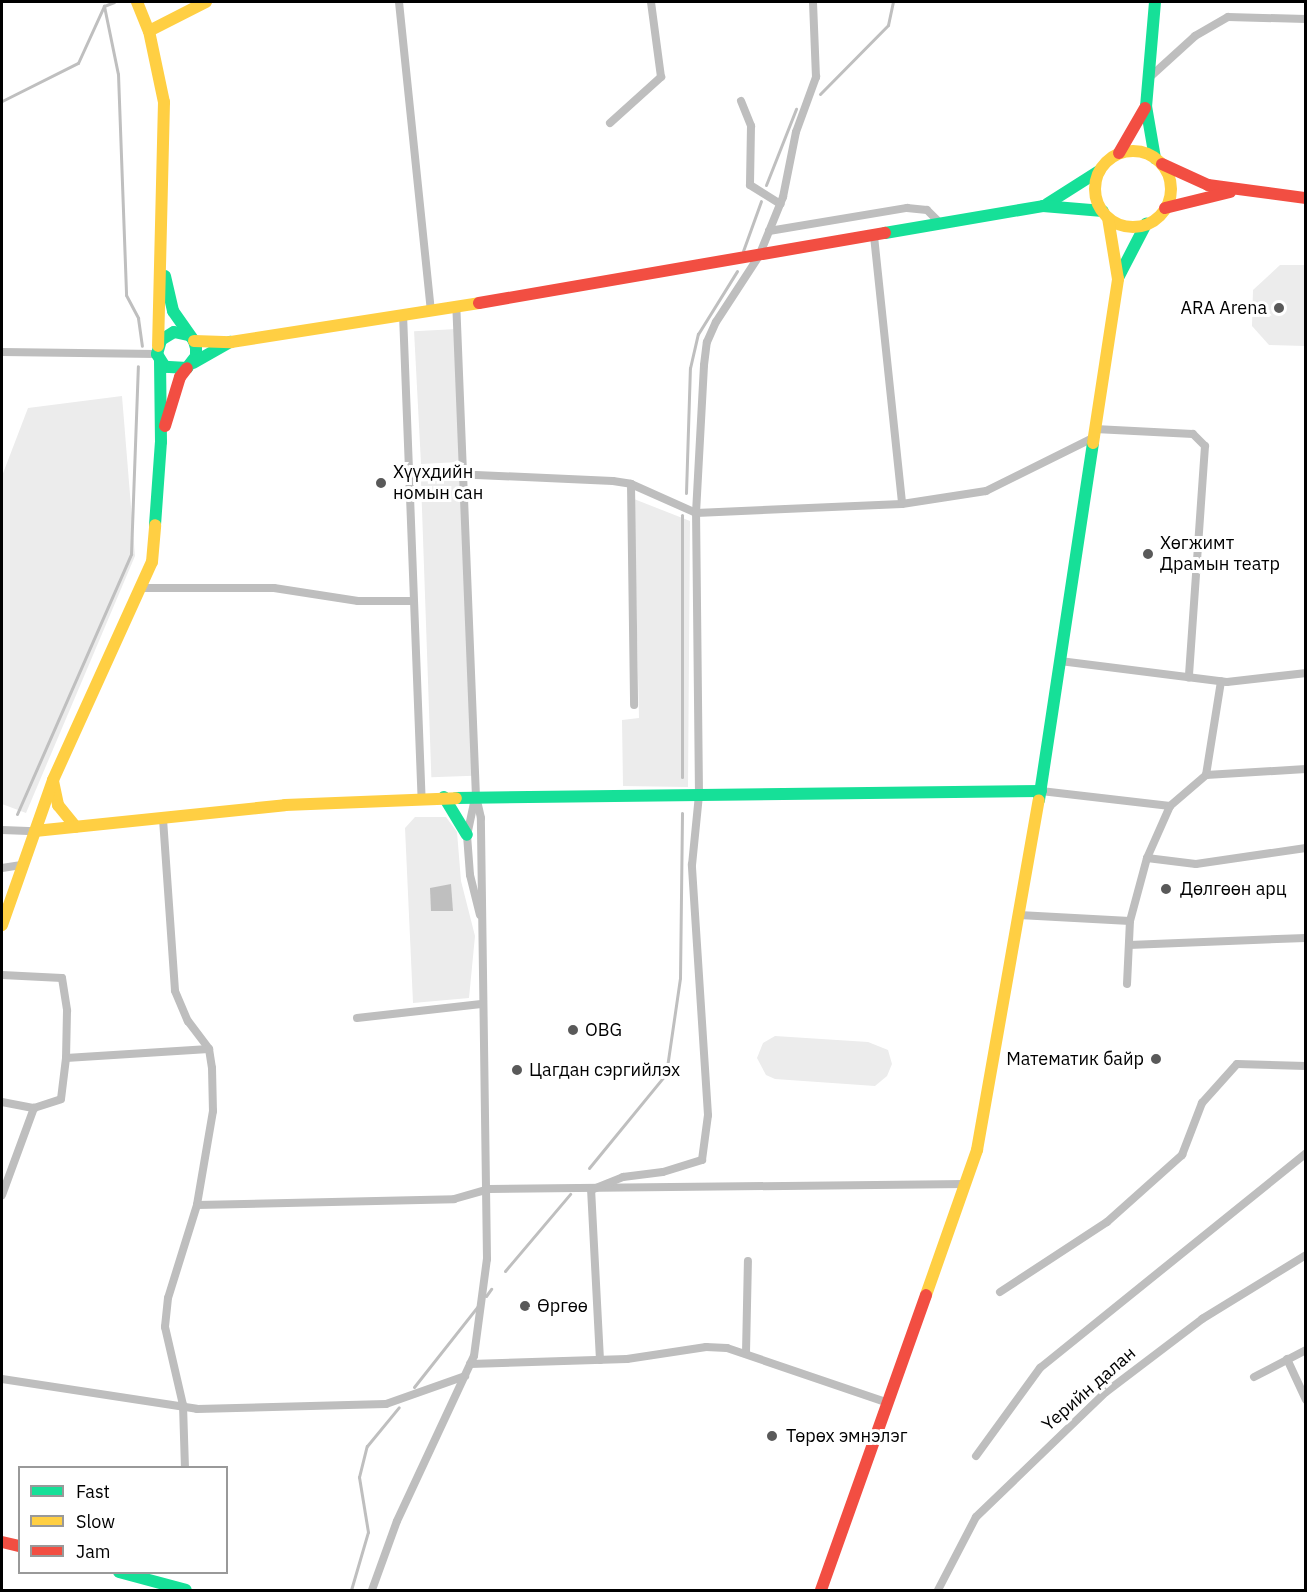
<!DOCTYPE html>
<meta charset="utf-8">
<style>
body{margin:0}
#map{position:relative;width:1307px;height:1592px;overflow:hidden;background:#fff;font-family:"IBM Plex Sans",sans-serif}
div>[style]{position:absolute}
.green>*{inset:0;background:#ececec;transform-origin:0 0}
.water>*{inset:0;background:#bfbfbf}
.stream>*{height:3px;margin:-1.5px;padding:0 1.5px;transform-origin:1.5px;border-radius:1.5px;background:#bfbfbf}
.street>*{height:8px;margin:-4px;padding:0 4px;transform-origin:4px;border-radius:4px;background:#bebebe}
.fast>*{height:12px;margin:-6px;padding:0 6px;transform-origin:6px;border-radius:6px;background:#16e098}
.slow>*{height:12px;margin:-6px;padding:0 6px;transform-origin:6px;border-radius:6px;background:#ffcf43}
.slow>.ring{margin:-6px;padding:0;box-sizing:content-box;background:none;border:12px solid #ffcf43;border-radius:50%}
.jam>*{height:12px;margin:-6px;padding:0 6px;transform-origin:6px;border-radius:6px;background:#f24e42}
.dots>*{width:16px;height:16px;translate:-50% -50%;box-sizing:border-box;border:3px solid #fff;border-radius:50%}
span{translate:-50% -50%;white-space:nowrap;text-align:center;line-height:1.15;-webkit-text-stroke:6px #fff;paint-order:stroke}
.poi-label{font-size:18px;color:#000}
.right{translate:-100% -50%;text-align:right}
.left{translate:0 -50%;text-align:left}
.street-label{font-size:18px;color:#000}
.frame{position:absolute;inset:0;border:3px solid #000;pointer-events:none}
.legend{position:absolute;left:18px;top:1466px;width:210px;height:108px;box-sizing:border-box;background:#fff;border:2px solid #999;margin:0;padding:8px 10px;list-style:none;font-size:18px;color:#000}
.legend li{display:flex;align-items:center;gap:12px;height:30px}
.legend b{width:30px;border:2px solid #999}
</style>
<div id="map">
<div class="green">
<i style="clip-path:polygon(1280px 265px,1305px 265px,1305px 346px,1269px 345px,1252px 326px,1253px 290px)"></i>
<i style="left:457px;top:329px;width:133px;height:43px;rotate:87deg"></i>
<i style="clip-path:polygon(122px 396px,135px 556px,26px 813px,2px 804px,2px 476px,28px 408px)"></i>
<i style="left:463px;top:480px;width:296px;height:42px;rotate:88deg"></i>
<i style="clip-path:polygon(634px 499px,690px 521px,688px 787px,623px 786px,622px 720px,639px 718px)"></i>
<i style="clip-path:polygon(415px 817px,446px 817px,457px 832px,461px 881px,475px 936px,469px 998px,413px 1003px,405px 828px)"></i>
<i style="clip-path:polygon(775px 1036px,868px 1042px,888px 1050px,892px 1064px,887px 1076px,875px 1086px,775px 1079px,766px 1075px,757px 1058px,763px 1043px)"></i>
</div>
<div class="water">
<i style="clip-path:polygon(451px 884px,453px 911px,431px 911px,430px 888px)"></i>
</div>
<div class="stream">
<i style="left:114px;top:2px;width:11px;rotate:158deg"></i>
<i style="left:104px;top:6px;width:69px;rotate:78.4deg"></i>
<i style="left:118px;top:74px;width:221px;rotate:87.9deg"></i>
<i style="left:126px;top:295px;width:26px;rotate:62deg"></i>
<i style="left:138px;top:318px;width:28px;rotate:82deg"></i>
<i style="left:820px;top:94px;width:97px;rotate:-45.4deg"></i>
<i style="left:888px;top:25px;width:24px;rotate:-78deg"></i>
<i style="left:2px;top:101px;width:85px;rotate:-26.6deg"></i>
<i style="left:78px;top:63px;width:63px;rotate:-65.5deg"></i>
<i style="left:766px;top:185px;width:82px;rotate:-68.5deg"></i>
<i style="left:743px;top:251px;width:53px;rotate:-70.2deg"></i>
<i style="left:686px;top:493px;width:125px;rotate:-88.2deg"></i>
<i style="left:690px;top:368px;width:35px;rotate:-77deg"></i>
<i style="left:698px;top:334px;width:74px;rotate:-58.2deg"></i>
<i style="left:682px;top:515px;width:262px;rotate:90deg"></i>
<i style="left:17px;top:814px;width:284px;rotate:-66.3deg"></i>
<i style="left:131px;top:554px;width:188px;rotate:-87.9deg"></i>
<i style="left:589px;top:1168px;width:122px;rotate:-50.7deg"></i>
<i style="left:666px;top:1074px;width:97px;rotate:-81.7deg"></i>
<i style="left:680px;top:978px;width:165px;rotate:-89.3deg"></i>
<i style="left:505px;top:1271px;width:101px;rotate:-49.8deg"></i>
<i style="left:486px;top:1296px;width:9px;rotate:-54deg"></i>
<i style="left:414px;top:1387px;width:103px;rotate:-51.7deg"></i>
<i style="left:351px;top:1590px;width:60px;rotate:-73.7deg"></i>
<i style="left:368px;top:1532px;width:56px;rotate:-99.3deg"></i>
<i style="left:359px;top:1477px;width:32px;rotate:-76deg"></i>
<i style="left:367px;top:1446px;width:50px;rotate:-50.6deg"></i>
</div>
<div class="street">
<i style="left:399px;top:2px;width:310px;rotate:84.1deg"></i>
<i style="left:1150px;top:77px;width:61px;rotate:-42.3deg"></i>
<i style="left:1195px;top:36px;width:38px;rotate:-30deg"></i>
<i style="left:1228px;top:17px;width:78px;rotate:1.5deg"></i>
<i style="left:741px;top:101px;width:27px;rotate:68deg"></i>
<i style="left:751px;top:126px;width:59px;rotate:91deg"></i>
<i style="left:750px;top:185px;width:36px;rotate:32deg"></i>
<i style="left:610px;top:123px;width:69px;rotate:-42deg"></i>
<i style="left:661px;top:77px;width:76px;rotate:-97.6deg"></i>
<i style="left:769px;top:231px;width:140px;rotate:-9.5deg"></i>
<i style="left:907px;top:208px;width:20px;rotate:6deg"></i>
<i style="left:927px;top:210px;width:20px;rotate:45deg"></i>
<i style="left:874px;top:236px;width:269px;rotate:84deg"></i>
<i style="left:403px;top:314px;width:484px;rotate:87.8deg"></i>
<i style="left:2px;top:352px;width:155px;rotate:0.7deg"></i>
<i style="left:1095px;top:429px;width:98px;rotate:2.9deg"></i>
<i style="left:1193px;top:434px;width:17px;rotate:45deg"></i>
<i style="left:1205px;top:446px;width:232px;rotate:94deg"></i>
<i style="left:408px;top:472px;width:205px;rotate:2.5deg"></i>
<i style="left:613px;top:481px;width:18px;rotate:9deg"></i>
<i style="left:631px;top:484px;width:71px;rotate:24deg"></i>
<i style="left:696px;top:513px;width:206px;rotate:-2.5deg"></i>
<i style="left:902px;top:504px;width:85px;rotate:-8.8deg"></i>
<i style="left:986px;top:491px;width:119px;rotate:-26.4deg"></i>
<i style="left:631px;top:484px;width:221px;rotate:89.2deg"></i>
<i style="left:140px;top:588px;width:134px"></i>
<i style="left:274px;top:588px;width:85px;rotate:8.8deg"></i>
<i style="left:358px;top:601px;width:54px"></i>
<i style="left:1060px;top:661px;width:168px;rotate:7.2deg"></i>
<i style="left:1227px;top:682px;width:80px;rotate:-6.5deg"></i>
<i style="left:1206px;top:775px;width:100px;rotate:-3.4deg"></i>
<i style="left:1041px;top:791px;width:130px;rotate:6.6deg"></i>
<i style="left:475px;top:798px;width:38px;rotate:102deg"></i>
<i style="left:467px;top:835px;width:40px;rotate:85.7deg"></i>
<i style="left:470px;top:875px;width:41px;rotate:76deg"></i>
<i style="left:163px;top:819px;width:172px;rotate:86deg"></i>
<i style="left:175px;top:991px;width:33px;rotate:67deg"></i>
<i style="left:188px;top:1021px;width:35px;rotate:53deg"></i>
<i style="left:209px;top:1049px;width:19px;rotate:81deg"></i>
<i style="left:212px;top:1068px;width:43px;rotate:88.7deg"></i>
<i style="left:213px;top:1111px;width:95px;rotate:99.7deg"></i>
<i style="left:197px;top:1205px;width:97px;rotate:107.3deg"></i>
<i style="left:168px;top:1298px;width:29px;rotate:96deg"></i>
<i style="left:165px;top:1327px;width:80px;rotate:77deg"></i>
<i style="left:183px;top:1405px;width:63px;rotate:88.2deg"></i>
<i style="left:2px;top:830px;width:33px;rotate:2deg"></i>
<i style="left:1147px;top:858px;width:49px;rotate:7deg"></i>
<i style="left:1196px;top:864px;width:111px;rotate:-8.3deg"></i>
<i style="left:2px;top:868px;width:18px;rotate:-9deg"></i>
<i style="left:1019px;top:915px;width:111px;rotate:3.1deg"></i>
<i style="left:1129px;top:945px;width:177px;rotate:-2.3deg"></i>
<i style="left:2px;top:975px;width:60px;rotate:2.9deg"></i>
<i style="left:62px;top:978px;width:33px;rotate:81deg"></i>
<i style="left:67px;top:1011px;width:47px;rotate:91.2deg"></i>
<i style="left:66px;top:1058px;width:143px;rotate:-3.6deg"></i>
<i style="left:1127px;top:984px;width:63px;rotate:-87.3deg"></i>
<i style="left:1130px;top:921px;width:65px;rotate:-74.9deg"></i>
<i style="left:1147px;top:858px;width:57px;rotate:-66.1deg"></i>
<i style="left:1170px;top:806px;width:48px;rotate:-40.7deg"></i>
<i style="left:1206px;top:775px;width:95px;rotate:-80.9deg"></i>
<i style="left:357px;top:1018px;width:125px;rotate:-6.4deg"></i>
<i style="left:2px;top:1102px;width:33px;rotate:11deg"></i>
<i style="left:34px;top:1108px;width:28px;rotate:-18deg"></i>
<i style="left:61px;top:1099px;width:41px;rotate:-83deg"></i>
<i style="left:2px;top:1195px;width:93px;rotate:-69.8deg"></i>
<i style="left:197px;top:1205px;width:257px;rotate:-1.3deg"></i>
<i style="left:454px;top:1199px;width:36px;rotate:-16deg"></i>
<i style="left:489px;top:1189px;width:477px;rotate:-0.6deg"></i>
<i style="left:1000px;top:1292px;width:128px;rotate:-33.2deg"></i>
<i style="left:1107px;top:1222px;width:101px;rotate:-41.8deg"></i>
<i style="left:1182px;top:1155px;width:56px;rotate:-69deg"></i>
<i style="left:1202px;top:1103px;width:52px;rotate:-48.1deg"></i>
<i style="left:1237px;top:1064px;width:69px;rotate:1.7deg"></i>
<i style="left:746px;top:1353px;width:92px;rotate:-88.8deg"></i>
<i style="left:1287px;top:1359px;width:45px;rotate:65.1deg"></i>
<i style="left:600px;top:1360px;width:170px;rotate:-93deg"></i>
<i style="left:591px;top:1190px;width:35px;rotate:-22deg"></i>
<i style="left:623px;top:1177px;width:40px;rotate:-7.1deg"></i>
<i style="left:663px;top:1172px;width:41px;rotate:-17.1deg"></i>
<i style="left:702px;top:1160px;width:45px;rotate:-82.4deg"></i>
<i style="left:708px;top:1115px;width:251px;rotate:-93.7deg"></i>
<i style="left:692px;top:865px;width:70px;rotate:-84.3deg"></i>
<i style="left:699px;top:795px;width:282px;rotate:-90.6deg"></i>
<i style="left:696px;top:513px;width:148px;rotate:-86.9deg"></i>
<i style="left:704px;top:365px;width:23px;rotate:-83deg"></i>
<i style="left:707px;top:342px;width:22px;rotate:-66deg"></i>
<i style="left:716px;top:322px;width:79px;rotate:-56.9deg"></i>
<i style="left:759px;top:256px;width:64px;rotate:-67.9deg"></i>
<i style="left:783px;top:197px;width:66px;rotate:-78.7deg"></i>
<i style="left:796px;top:132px;width:59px;rotate:-70deg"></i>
<i style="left:816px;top:77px;width:75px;rotate:-92.3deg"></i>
<i style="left:470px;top:1364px;width:157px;rotate:-1.8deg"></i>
<i style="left:627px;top:1359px;width:80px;rotate:-8.6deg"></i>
<i style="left:706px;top:1347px;width:21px;rotate:3deg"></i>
<i style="left:727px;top:1348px;width:171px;rotate:18.8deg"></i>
<i style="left:1254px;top:1377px;width:59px;rotate:-27.4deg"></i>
<i style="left:2px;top:1379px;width:197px;rotate:8.7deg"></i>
<i style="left:197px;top:1409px;width:189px;rotate:-1.5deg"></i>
<i style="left:386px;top:1404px;width:84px;rotate:-19.5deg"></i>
<i style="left:976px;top:1456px;width:109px;rotate:-54deg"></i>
<i style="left:1040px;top:1368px;width:342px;rotate:-38.9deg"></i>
<i style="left:372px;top:1590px;width:73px;rotate:-70.1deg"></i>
<i style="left:397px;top:1521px;width:182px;rotate:-65deg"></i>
<i style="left:474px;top:1356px;width:98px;rotate:-82.4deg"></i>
<i style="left:487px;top:1259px;width:441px;rotate:-90.8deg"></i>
<i style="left:481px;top:818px;width:22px;rotate:-103deg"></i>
<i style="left:476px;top:797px;width:490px;rotate:-92.3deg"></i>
<i style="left:938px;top:1590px;width:82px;rotate:-62.5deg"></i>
<i style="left:976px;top:1517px;width:180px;rotate:-43.9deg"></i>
<i style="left:1106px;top:1392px;width:121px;rotate:-37.2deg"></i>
<i style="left:1202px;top:1319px;width:122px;rotate:-31.6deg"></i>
</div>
<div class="fast">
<i style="left:1155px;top:2px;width:104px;rotate:94.9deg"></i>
<i style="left:1146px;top:106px;width:53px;rotate:80.2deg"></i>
<i style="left:1047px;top:204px;width:62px;rotate:-32.4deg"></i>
<i style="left:885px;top:233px;width:160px;rotate:-9.7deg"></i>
<i style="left:1043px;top:206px;width:60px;rotate:4.8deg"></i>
<i style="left:165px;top:276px;width:36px;rotate:77deg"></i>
<i style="left:173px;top:311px;width:37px;rotate:55deg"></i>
<i style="left:194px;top:341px;width:7px;rotate:74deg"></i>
<i style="left:196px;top:348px;width:8px;rotate:90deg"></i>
<i style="left:196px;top:356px;width:15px;rotate:127deg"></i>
<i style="left:187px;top:368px;width:22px;rotate:-177deg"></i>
<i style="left:165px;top:367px;width:15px;rotate:-122deg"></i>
<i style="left:157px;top:354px;width:15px;rotate:-74deg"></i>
<i style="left:161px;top:340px;width:15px;rotate:-32deg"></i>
<i style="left:174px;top:332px;width:14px;rotate:12deg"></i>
<i style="left:1119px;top:276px;width:59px;rotate:-62.6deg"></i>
<i style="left:193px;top:363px;width:43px;rotate:-29.6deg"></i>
<i style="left:155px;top:525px;width:83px;rotate:-85.9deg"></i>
<i style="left:161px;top:442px;width:81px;rotate:-90.7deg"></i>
<i style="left:444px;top:797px;width:44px;rotate:58.8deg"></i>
<i style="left:456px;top:798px;width:585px;rotate:-0.69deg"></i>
<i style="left:1039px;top:800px;width:361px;rotate:-81.4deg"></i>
<i style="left:119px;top:1572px;width:69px;rotate:15deg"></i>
</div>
<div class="slow">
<i style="left:137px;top:2px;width:31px;rotate:68deg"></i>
<i style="left:149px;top:31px;width:73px;rotate:78.1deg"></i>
<i style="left:164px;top:102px;width:244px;rotate:91.4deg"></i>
<i style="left:149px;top:31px;width:64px;rotate:-27deg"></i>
<i class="ring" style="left:1095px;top:151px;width:64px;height:64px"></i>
<i style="left:194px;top:341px;width:37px;rotate:2deg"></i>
<i style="left:231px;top:342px;width:251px;rotate:-8.9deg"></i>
<i style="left:1093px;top:443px;width:166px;rotate:-81.3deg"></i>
<i style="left:1118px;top:279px;width:62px;rotate:-99.3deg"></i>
<i style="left:53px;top:781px;width:25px;rotate:78deg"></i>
<i style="left:58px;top:805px;width:28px;rotate:51deg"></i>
<i style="left:35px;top:831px;width:251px;rotate:-5.9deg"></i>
<i style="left:285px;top:805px;width:171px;rotate:-2.3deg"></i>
<i style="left:2px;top:925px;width:154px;rotate:-70.6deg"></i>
<i style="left:53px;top:780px;width:239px;rotate:-65.6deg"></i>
<i style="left:152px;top:562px;width:37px;rotate:-85deg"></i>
<i style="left:926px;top:1295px;width:154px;rotate:-70.6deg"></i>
<i style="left:977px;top:1150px;width:355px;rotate:-80deg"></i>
</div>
<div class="jam">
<i style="left:1119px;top:153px;width:52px;rotate:-60deg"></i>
<i style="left:1162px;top:164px;width:51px;rotate:24.5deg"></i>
<i style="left:1208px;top:185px;width:99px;rotate:7.6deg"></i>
<i style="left:1165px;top:208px;width:67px;rotate:-13.8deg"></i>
<i style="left:479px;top:303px;width:412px;rotate:-9.8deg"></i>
<i style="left:165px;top:426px;width:51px;rotate:-73deg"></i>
<i style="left:180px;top:377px;width:11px;rotate:-52deg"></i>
<i style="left:2px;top:1542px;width:18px;rotate:13deg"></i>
<i style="left:821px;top:1590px;width:313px;rotate:-70.4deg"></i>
</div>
<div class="dots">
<i style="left:1279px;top:308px;background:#595959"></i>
<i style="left:381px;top:483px;background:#595959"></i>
<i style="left:1148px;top:554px;background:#595959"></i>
<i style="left:1166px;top:889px;background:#595959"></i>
<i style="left:573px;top:1030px;background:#595959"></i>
<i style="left:1156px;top:1059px;background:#595959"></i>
<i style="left:517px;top:1070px;background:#595959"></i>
<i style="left:525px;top:1306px;background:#595959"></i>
<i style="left:772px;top:1436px;background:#595959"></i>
</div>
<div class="poi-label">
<span class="right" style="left:1267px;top:308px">ARA Arena</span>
<span class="left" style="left:393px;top:483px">Хүүхдийн<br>номын сан</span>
<span class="left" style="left:1160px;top:554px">Хөгжимт<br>Драмын театр</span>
<span class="left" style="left:1180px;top:889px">Дөлгөөн арц</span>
<span class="left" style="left:585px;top:1030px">OBG</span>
<span class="right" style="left:1144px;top:1059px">Математик байр</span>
<span class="left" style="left:529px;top:1070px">Цагдан сэргийлэх</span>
<span class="left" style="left:537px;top:1306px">Өргөө</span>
<span class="left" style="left:786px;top:1436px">Төрөх эмнэлэг</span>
</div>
<div class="street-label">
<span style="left:1089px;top:1389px;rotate:-41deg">Үерийн далан</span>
</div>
<div class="frame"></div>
<ul class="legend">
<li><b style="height:8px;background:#16e098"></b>Fast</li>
<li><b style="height:8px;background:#ffcf43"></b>Slow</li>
<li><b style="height:8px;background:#f24e42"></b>Jam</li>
</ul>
</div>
